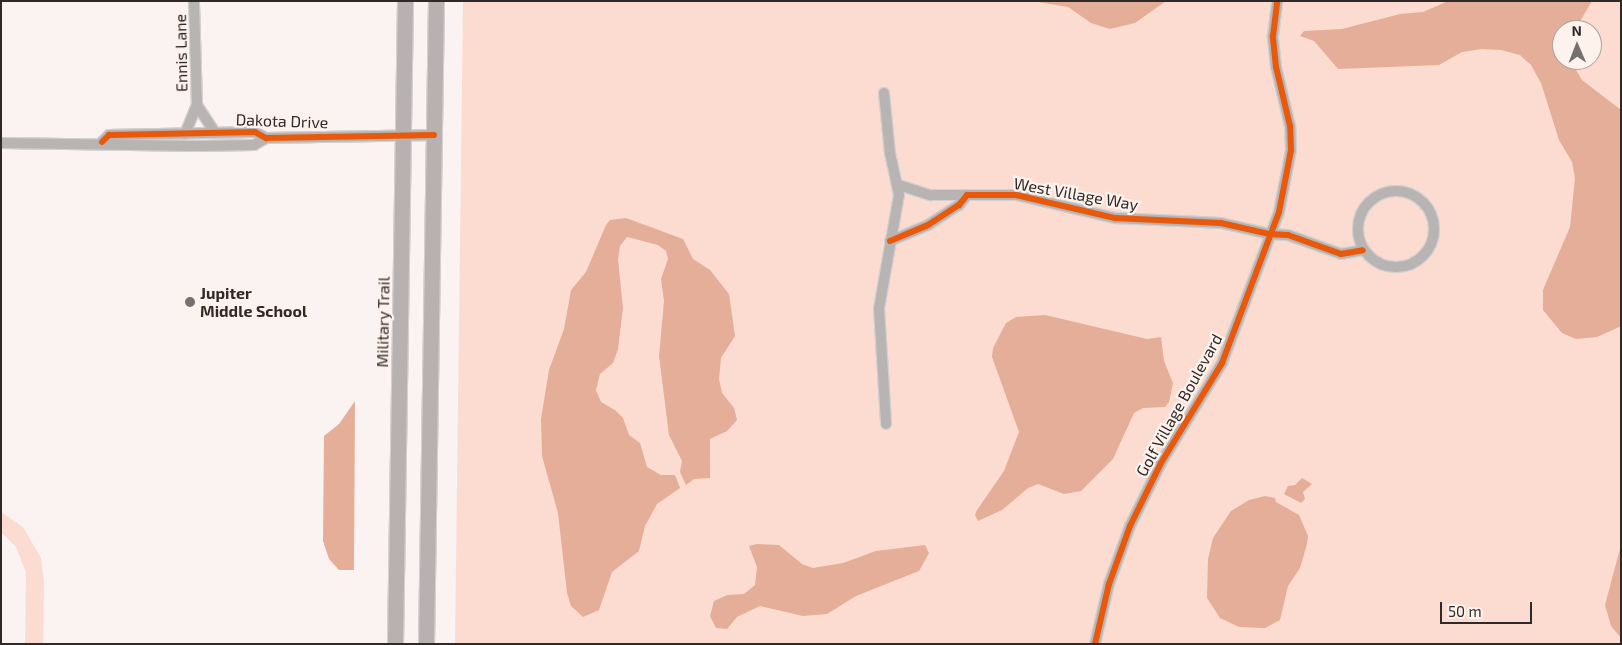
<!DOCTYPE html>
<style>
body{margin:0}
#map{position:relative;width:1622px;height:645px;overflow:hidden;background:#faf3f1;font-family:"Exo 2",sans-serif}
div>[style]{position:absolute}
.green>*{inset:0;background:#fcdcd0}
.water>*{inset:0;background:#e5ae98}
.roads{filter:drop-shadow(1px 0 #d5d0ce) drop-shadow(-1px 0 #d5d0ce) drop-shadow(0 1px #d5d0ce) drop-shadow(0 -1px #d5d0ce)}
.minor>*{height:10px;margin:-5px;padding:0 5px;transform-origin:5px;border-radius:5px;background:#b7b4b3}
.minor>.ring{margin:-5px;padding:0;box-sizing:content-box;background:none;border:10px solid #b7b4b3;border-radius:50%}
.secondary>*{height:15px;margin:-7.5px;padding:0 7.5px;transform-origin:7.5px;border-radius:7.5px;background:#b7b2b1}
.cycleway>*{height:6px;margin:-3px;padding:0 3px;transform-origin:3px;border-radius:3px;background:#e8590c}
.dots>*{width:14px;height:14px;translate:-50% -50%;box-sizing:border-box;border:2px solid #fef2ed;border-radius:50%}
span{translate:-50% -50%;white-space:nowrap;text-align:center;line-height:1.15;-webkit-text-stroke:4.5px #fef2ed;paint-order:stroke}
.street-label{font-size:16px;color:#2f2a28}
.poi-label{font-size:16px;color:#2f2a28;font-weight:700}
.left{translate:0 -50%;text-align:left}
.frame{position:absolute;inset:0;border:2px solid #2f2a28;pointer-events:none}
.north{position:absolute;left:1552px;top:20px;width:50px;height:50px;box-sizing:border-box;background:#fef2ed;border:1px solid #aba29e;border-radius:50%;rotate:359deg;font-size:14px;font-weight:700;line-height:20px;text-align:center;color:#2f2a28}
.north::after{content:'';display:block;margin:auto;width:18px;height:22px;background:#76706e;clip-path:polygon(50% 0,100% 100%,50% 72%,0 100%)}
.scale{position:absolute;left:1440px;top:602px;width:92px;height:22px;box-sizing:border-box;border:2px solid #2f2a28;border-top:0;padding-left:6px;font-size:15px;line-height:18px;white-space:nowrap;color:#2f2a28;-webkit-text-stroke:4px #fef2ed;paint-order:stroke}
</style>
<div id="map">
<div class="green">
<i style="clip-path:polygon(evenodd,463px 1px,1621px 1px,1621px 644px,455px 644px,463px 1px,1562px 30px,1592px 30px,1592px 60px,1562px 60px,1562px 30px)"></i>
<i style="clip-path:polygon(1px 512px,23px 527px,41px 558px,44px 582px,43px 644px,25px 644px,26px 573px,16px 547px,1px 532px)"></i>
</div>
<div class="water">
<i style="clip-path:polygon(1032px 1px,1166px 1px,1135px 23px,1110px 29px,1091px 23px,1068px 7px)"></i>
<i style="clip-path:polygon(1448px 1px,1592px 1px,1575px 30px,1562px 30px,1562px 60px,1570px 60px,1582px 80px,1621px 110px,1621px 326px,1615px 329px,1597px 337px,1576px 339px,1562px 333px,1543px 310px,1543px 290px,1570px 227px,1575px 178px,1572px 162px,1559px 140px,1541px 83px,1531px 65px,1520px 55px,1501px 50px,1482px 49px,1462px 52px,1439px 65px,1338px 69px,1314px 41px,1300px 36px,1304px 31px,1342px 29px,1400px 14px,1423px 12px)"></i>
<i style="clip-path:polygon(626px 218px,683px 239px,693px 259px,710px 270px,729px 294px,735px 336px,721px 358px,719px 379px,722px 393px,734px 408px,737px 420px,727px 431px,710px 439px,710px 478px,694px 479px,686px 485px,680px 472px,682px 461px,669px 435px,659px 356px,664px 301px,661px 279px,668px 259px,666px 251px,658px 245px,627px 237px,620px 246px,618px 259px,623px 308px,618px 349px,613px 363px,600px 374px,596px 390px,601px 402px,615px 410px,623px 418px,629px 435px,640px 443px,647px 467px,661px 475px,675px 475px,680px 488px,657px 504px,645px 526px,639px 551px,612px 572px,599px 610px,583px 617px,571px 606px,567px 593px,558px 513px,542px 456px,541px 419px,549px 370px,564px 329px,571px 290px,586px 272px,606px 225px,610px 220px)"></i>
<i style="clip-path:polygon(1045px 315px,1147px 339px,1161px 337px,1164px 361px,1173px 383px,1169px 402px,1165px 407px,1143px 408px,1134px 413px,1113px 459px,1081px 491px,1064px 494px,1038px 484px,1028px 488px,1002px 510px,978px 521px,975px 515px,977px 510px,1004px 471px,1019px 432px,992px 357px,993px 348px,1006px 323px,1016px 317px)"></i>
<i style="clip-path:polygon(355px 401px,354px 570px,339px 570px,329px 559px,323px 541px,324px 436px,339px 424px)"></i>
<i style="clip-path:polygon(1302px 478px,1312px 484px,1303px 492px,1305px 499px,1301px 503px,1284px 494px,1288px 486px,1295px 485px)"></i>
<i style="clip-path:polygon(1265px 496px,1275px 498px,1276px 502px,1299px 515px,1308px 536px,1307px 544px,1300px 568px,1288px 586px,1280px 620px,1265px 628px,1239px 627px,1220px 618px,1207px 598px,1208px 559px,1213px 538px,1231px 511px,1249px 500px)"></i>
<i style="clip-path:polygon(757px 544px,779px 545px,802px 564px,813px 568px,843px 563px,876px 551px,925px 545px,929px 553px,919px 571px,856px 596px,827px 614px,803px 616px,760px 606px,737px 617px,727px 629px,716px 628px,710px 616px,714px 601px,727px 595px,744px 594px,755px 585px,757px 567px,749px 546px)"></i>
<i style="clip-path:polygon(1621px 545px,1621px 638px,1611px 626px,1605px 605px)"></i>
</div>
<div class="roads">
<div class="minor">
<i style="left:884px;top:93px;width:60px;rotate:84.3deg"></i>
<i style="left:890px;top:153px;width:43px;rotate:77.9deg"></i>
<i style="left:899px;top:195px;width:115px;rotate:100deg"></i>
<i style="left:879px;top:308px;width:116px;rotate:86.5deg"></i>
<i style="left:197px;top:105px;width:33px;rotate:57deg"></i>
<i style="left:185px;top:134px;width:31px;rotate:-68deg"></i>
<i style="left:197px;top:105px;width:104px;rotate:-91.7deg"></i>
<i style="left:102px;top:142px;width:10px;rotate:-45deg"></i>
<i style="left:109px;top:135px;width:146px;rotate:-1.2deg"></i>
<i style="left:255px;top:132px;width:13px;rotate:29deg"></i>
<i style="left:266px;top:138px;width:168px;rotate:-1deg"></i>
<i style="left:1px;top:143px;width:195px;rotate:0.9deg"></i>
<i style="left:196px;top:146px;width:58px;rotate:-1deg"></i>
<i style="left:254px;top:145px;width:14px;rotate:-30deg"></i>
<i style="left:899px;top:185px;width:33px;rotate:18deg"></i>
<i style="left:930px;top:195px;width:37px"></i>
<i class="ring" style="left:1358px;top:191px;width:66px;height:66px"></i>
<i style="left:890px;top:241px;width:41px;rotate:-22.8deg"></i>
<i style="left:928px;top:225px;width:37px;rotate:-33deg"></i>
<i style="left:959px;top:205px;width:13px;rotate:-51deg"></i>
<i style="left:967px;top:195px;width:49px"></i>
<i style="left:1016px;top:195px;width:102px;rotate:13.1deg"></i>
<i style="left:1115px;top:218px;width:106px;rotate:2.7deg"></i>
<i style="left:1221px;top:223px;width:49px;rotate:12.9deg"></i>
<i style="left:1269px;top:234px;width:19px;rotate:3deg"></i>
<i style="left:1288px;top:235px;width:56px;rotate:19.7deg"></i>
<i style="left:1341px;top:254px;width:22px;rotate:-10deg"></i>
<i style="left:1095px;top:644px;width:62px;rotate:-76.9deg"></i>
<i style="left:1109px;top:584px;width:62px;rotate:-70.1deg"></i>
<i style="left:1130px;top:526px;width:70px;rotate:-63.8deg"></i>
<i style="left:1161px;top:463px;width:117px;rotate:-58.6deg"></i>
<i style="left:1222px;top:363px;width:161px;rotate:-69.3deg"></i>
<i style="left:1279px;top:212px;width:63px;rotate:-79deg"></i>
<i style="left:1291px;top:150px;width:24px;rotate:-92deg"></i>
<i style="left:1290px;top:126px;width:61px;rotate:-103.3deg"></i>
<i style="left:1276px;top:67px;width:31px;rotate:-96deg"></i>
<i style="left:1273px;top:36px;width:35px;rotate:-83deg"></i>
</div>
<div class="secondary">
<i style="left:395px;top:644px;width:643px;rotate:-89.11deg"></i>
<i style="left:426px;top:644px;width:643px;rotate:-89.11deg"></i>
</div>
</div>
<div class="cycleway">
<i style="left:102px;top:142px;width:10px;rotate:-45deg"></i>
<i style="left:109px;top:135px;width:146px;rotate:-1.2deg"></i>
<i style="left:255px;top:132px;width:13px;rotate:29deg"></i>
<i style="left:266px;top:138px;width:168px;rotate:-1deg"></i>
<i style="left:890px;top:241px;width:41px;rotate:-22.8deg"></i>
<i style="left:928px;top:225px;width:37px;rotate:-33deg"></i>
<i style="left:959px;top:205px;width:13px;rotate:-51deg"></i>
<i style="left:967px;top:195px;width:49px"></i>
<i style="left:1016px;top:195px;width:102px;rotate:13.1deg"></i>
<i style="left:1115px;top:218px;width:106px;rotate:2.7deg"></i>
<i style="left:1221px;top:223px;width:49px;rotate:12.9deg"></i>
<i style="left:1269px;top:234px;width:19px;rotate:3deg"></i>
<i style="left:1288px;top:235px;width:56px;rotate:19.7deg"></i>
<i style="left:1341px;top:254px;width:22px;rotate:-10deg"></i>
<i style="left:1095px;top:644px;width:62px;rotate:-76.9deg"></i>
<i style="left:1109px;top:584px;width:62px;rotate:-70.1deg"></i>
<i style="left:1130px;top:526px;width:70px;rotate:-63.8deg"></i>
<i style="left:1161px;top:463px;width:117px;rotate:-58.6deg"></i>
<i style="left:1222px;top:363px;width:161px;rotate:-69.3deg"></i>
<i style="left:1279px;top:212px;width:63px;rotate:-79deg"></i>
<i style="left:1291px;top:150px;width:24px;rotate:-92deg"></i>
<i style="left:1290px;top:126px;width:61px;rotate:-103.3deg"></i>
<i style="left:1276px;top:67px;width:31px;rotate:-96deg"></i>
<i style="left:1273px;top:36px;width:35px;rotate:-83deg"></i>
</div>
<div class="dots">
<i style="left:190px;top:302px;background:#76706e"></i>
</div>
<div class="street-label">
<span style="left:181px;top:53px;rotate:-91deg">Ennis Lane</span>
<span style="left:282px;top:121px;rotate:2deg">Dakota Drive</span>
<span style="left:1076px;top:194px;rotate:10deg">West Village Way</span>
<span style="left:383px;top:322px;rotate:-89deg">Military Trail</span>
<span style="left:1179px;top:405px;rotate:-61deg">Golf Village Boulevard</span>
</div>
<div class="poi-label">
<span class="left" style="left:200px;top:302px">Jupiter<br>Middle School</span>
</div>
<div class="frame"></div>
<div class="north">N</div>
<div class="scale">50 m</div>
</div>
